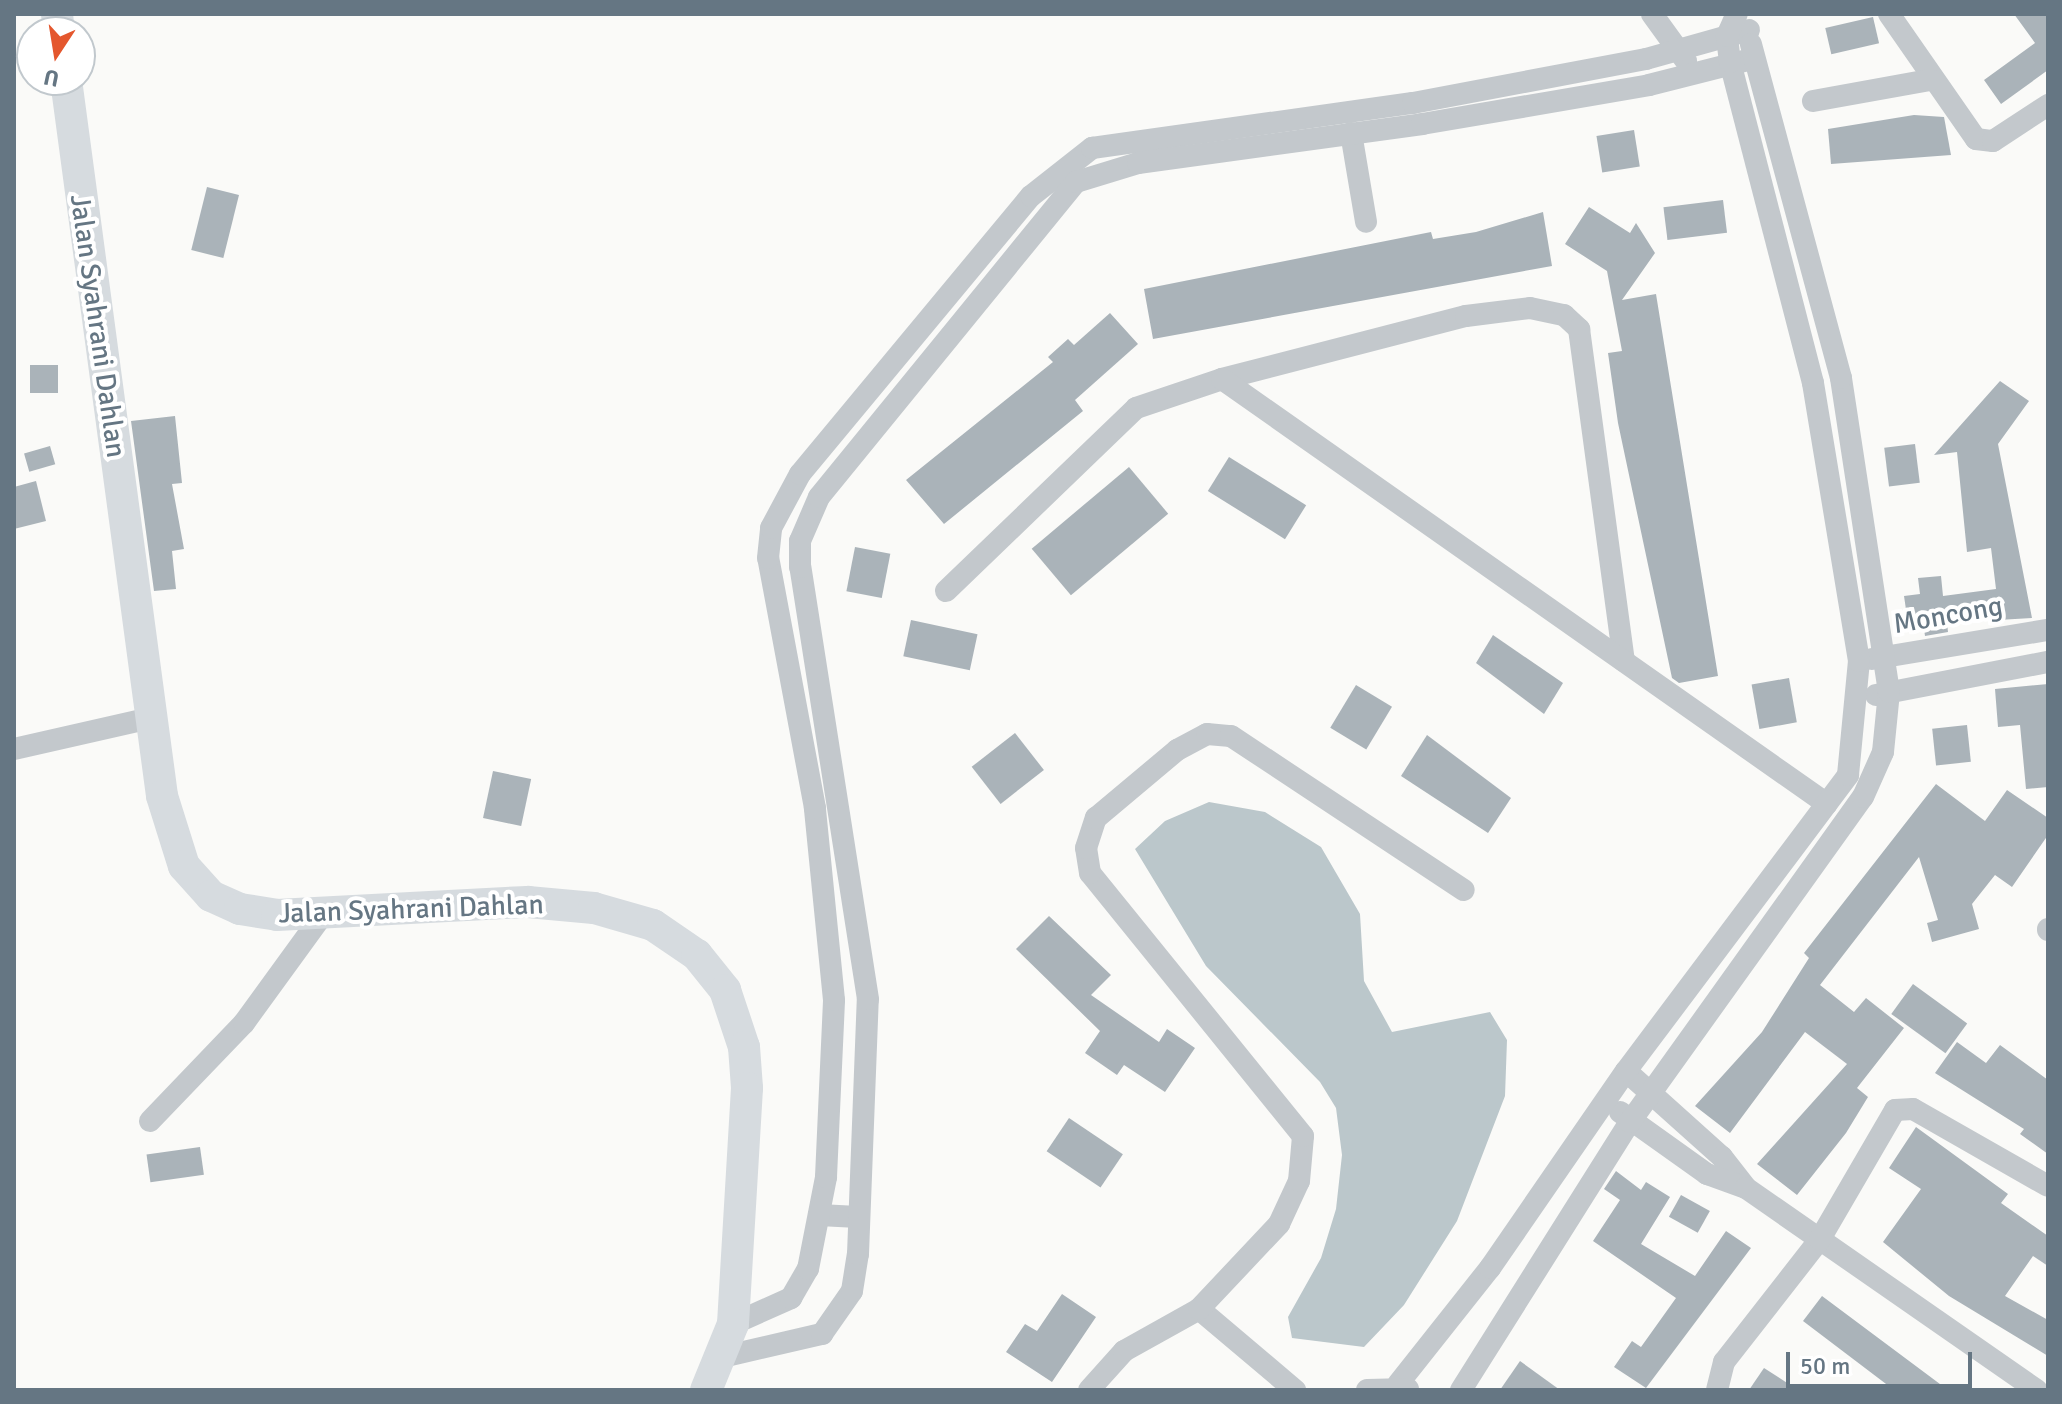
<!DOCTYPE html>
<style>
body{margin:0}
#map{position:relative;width:2062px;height:1404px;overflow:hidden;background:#fafaf8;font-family:Signika,sans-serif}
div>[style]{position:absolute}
.water>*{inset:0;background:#bbc7cb}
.building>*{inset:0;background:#aab3b9;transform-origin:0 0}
.street>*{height:22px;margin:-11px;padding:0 11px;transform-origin:11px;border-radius:11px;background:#c3c8cc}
.secondary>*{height:32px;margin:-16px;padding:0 16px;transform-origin:16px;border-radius:16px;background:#d6dbdf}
span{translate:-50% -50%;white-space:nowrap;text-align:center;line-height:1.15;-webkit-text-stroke:8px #fff;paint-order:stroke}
.street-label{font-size:28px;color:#657683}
.frame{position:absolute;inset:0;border:16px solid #657683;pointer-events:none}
.north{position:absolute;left:16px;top:16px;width:80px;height:80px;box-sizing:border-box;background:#fff;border:2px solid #c1c8cd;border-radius:50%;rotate:192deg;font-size:22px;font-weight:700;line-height:32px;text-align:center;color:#657683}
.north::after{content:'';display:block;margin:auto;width:28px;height:36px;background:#e4572e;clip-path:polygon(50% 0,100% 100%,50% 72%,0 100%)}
.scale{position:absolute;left:1786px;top:1352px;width:186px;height:36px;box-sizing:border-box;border:4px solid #657683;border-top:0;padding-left:10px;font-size:24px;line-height:28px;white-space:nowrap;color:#657683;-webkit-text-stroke:6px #fff;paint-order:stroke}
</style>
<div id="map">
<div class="water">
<i style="clip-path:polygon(1209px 802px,1265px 812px,1321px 847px,1360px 914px,1364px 981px,1392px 1032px,1490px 1012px,1507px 1040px,1505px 1096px,1457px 1221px,1404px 1305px,1364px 1347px,1292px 1338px,1288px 1317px,1321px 1258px,1336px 1209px,1342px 1155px,1336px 1108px,1320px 1082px,1206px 966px,1135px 849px,1165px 821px)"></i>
</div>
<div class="building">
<i style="clip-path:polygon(2014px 14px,2048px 14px,2048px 70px,2001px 104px,1984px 80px,2035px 43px)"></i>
<i style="left:1873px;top:17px;width:27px;height:49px;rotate:77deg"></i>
<i style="clip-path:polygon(1914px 115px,1944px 117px,1951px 155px,1831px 164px,1828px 129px)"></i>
<i style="left:1634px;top:130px;width:37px;height:38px;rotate:81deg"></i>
<i style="left:207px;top:187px;width:33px;height:65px;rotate:14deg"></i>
<i style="left:1723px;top:200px;width:33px;height:60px;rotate:83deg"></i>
<i style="clip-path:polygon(1589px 207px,1630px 233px,1636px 223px,1655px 253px,1622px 300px,1656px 294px,1718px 676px,1679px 683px,1672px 678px,1618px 423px,1608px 353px,1622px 351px,1607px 271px,1565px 244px)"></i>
<i style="clip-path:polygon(1543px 212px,1552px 266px,1153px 339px,1144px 289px,1431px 232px,1433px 239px,1476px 232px)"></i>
<i style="clip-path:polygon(1110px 313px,1138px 344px,1075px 400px,1083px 411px,944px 524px,906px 480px,1053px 362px,1048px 357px,1068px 339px,1074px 345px)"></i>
<i style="left:58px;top:365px;width:28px;height:28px;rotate:90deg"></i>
<i style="clip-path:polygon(2000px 381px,2029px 401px,1998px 444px,2032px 618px,1947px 623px,1948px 632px,1925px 636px,1924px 629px,1909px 630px,1904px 596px,1920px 594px,1918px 578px,1941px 576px,1943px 596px,1996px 589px,1991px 548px,1967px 552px,1957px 452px,1934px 455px)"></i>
<i style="clip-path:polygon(175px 416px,182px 483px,172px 484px,184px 549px,172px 551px,176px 589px,154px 591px,131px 421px)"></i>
<i style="left:1915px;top:444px;width:39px;height:31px;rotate:83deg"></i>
<i style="left:50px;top:446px;width:19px;height:27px;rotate:74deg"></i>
<i style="left:1229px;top:457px;width:91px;height:40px;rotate:32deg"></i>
<i style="left:1129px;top:467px;width:61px;height:127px;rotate:50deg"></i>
<i style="clip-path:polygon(36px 481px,46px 521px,14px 529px,14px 487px)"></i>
<i style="left:855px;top:547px;width:36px;height:45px;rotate:11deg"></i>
<i style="left:911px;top:620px;width:68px;height:37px;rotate:12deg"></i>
<i style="clip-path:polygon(1493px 635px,1563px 683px,1544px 714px,1476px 663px)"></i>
<i style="left:1789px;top:678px;width:45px;height:38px;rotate:80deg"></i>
<i style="clip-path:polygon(2048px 684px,2048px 787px,2026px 789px,2020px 725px,1998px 727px,1995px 689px)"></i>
<i style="left:1356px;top:685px;width:42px;height:50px;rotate:31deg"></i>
<i style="left:1967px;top:725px;width:37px;height:35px;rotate:84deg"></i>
<i style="left:1015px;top:733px;width:47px;height:55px;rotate:52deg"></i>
<i style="clip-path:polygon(1427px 735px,1511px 798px,1488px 833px,1401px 776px)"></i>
<i style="left:493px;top:771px;width:39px;height:48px;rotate:12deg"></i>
<i style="clip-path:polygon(1936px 784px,1985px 821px,2007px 790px,2048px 818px,2048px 835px,2012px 887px,1995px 875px,1972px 904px,1979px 929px,1932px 942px,1927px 923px,1938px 920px,1919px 857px,1820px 985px,1854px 1012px,1866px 998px,1904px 1028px,1857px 1088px,1868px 1097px,1846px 1133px,1797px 1195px,1757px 1164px,1847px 1064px,1805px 1032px,1730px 1133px,1695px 1106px,1762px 1032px,1809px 958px,1804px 953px)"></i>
<i style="clip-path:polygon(1049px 916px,1111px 975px,1091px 995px,1159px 1042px,1167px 1029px,1195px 1048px,1165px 1092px,1124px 1065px,1117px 1075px,1085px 1053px,1100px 1031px,1016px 949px)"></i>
<i style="left:1913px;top:984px;width:67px;height:37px;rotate:36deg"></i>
<i style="clip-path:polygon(1957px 1042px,1986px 1063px,2000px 1045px,2048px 1080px,2048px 1154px,2020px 1134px,2024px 1129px,1935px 1073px)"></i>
<i style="left:1069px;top:1118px;width:65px;height:40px;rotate:34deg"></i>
<i style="clip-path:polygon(1916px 1127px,2008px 1194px,2001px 1203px,2048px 1236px,2048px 1266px,2033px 1256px,2005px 1296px,2048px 1320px,2048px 1356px,1949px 1296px,1883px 1242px,1921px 1189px,1889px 1168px)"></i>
<i style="left:200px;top:1147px;width:28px;height:54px;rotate:82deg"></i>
<i style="clip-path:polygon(1616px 1171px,1641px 1190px,1646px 1182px,1670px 1197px,1641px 1244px,1695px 1276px,1726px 1231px,1751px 1248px,1646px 1388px,1614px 1367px,1632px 1341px,1641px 1347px,1676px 1298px,1593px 1241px,1620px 1200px,1604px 1189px)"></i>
<i style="left:1681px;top:1195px;width:33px;height:25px;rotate:29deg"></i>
<i style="clip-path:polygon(1062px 1294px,1096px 1317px,1052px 1382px,1006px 1352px,1025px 1324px,1037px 1331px)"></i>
<i style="clip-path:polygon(1822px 1296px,1889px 1346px,1948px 1390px,1894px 1390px,1803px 1321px)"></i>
<i style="clip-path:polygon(1520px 1361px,1560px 1390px,1500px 1390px)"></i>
<i style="clip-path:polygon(1764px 1368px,1798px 1390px,1749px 1390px)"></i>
</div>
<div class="street">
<i style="left:1652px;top:14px;width:58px;rotate:54.1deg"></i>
<i style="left:1889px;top:14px;width:152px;rotate:55.2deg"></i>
<i style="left:1976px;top:139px;width:17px;rotate:7deg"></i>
<i style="left:1993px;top:141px;width:66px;rotate:-33.2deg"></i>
<i style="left:1813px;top:101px;width:119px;rotate:-10.2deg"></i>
<i style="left:1351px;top:133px;width:90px;rotate:80.4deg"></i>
<i style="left:1222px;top:379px;width:252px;rotate:-14.5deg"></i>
<i style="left:1466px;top:316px;width:64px;rotate:-7.1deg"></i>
<i style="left:1530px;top:308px;width:35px;rotate:12deg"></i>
<i style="left:1564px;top:315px;width:21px;rotate:43deg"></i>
<i style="left:1579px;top:329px;width:335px;rotate:82.3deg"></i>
<i style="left:946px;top:591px;width:264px;rotate:-43.9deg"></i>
<i style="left:1136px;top:408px;width:91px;rotate:-18.6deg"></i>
<i style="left:1222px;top:379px;width:739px;rotate:35.09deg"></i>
<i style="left:1872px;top:659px;width:178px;rotate:-9.4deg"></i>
<i style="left:1876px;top:695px;width:175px;rotate:-10.9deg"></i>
<i style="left:14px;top:749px;width:140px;rotate:-12.8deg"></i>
<i style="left:2048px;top:929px;width:1px;rotate:90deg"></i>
<i style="left:1626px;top:1071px;width:129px;rotate:41.9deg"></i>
<i style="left:1722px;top:1157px;width:39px;rotate:52deg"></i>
<i style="left:1620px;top:1112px;width:107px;rotate:35.5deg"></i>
<i style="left:1707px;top:1174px;width:41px;rotate:19.7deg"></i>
<i style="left:1746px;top:1188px;width:354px;rotate:34.8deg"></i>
<i style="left:150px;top:1121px;width:136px;rotate:-46.2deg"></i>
<i style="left:244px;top:1023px;width:136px;rotate:-54deg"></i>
<i style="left:819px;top:1215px;width:39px;rotate:3deg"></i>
<i style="left:1199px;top:1309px;width:126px;rotate:40.2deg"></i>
<i style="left:733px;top:1324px;width:64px;rotate:-24.1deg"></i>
<i style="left:791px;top:1298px;width:34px;rotate:-60deg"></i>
<i style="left:808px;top:1269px;width:94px;rotate:-78.9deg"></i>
<i style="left:826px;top:1177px;width:177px;rotate:-87.4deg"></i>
<i style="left:834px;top:1000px;width:193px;rotate:-95.7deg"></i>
<i style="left:815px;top:808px;width:254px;rotate:-100.6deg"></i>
<i style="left:768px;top:558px;width:30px;rotate:-84deg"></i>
<i style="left:771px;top:528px;width:61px;rotate:-61.8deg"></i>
<i style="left:800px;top:474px;width:361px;rotate:-50.3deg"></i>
<i style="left:1031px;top:196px;width:78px;rotate:-38.2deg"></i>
<i style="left:1092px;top:148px;width:324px;rotate:-8deg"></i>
<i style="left:1413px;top:103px;width:237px;rotate:-10.7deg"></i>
<i style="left:1646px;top:59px;width:107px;rotate:-15.7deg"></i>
<i style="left:722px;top:1357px;width:103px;rotate:-13deg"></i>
<i style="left:822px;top:1334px;width:52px;rotate:-55.1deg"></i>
<i style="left:852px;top:1291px;width:37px;rotate:-81deg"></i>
<i style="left:858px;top:1254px;width:255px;rotate:-87.8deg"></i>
<i style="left:868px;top:999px;width:437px;rotate:-98.9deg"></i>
<i style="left:800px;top:567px;width:26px;rotate:-90deg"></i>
<i style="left:800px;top:541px;width:48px;rotate:-66.6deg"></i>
<i style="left:819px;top:497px;width:407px;rotate:-50.8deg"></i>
<i style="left:1076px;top:182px;width:65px;rotate:-17deg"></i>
<i style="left:1138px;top:163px;width:287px;rotate:-7.8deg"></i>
<i style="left:1422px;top:124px;width:230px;rotate:-9.7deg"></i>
<i style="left:1649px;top:85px;width:106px;rotate:-14.2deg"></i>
<i style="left:1398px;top:1384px;width:148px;rotate:-51.6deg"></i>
<i style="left:1490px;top:1268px;width:239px;rotate:-55.4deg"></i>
<i style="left:1626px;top:1071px;width:370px;rotate:-53.1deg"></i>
<i style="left:1848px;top:775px;width:115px;rotate:-84.5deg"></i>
<i style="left:1859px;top:661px;width:282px;rotate:-99.4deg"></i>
<i style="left:1813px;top:383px;width:332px;rotate:-104.5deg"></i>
<i style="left:1730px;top:62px;width:26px;rotate:-97deg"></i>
<i style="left:1727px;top:36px;width:24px;rotate:-66deg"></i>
<i style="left:1089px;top:1390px;width:52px;rotate:-48.1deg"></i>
<i style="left:1124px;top:1351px;width:86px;rotate:-29.2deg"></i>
<i style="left:1199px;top:1309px;width:117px;rotate:-46.7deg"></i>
<i style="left:1279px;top:1224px;width:47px;rotate:-65.1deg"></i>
<i style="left:1299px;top:1181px;width:45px;rotate:-84.9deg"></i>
<i style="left:1303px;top:1136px;width:338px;rotate:-129deg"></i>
<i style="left:1090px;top:873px;width:25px;rotate:-99deg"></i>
<i style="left:1086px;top:848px;width:32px;rotate:-72deg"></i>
<i style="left:1096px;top:818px;width:106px;rotate:-40deg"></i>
<i style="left:1177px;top:750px;width:34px;rotate:-28deg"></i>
<i style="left:1207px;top:734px;width:24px;rotate:5deg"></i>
<i style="left:1231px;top:736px;width:279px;rotate:33.5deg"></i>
<i style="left:1367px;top:1390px;width:41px;rotate:-1.4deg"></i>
<i style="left:1461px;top:1390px;width:317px;rotate:-57.8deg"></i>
<i style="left:1630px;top:1122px;width:400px;rotate:-54.4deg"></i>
<i style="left:1863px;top:797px;width:49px;rotate:-66deg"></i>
<i style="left:1883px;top:752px;width:60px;rotate:-84.3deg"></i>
<i style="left:1889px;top:692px;width:318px;rotate:-98.7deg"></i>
<i style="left:1841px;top:378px;width:346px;rotate:-105.1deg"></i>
<i style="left:1717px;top:1390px;width:29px;rotate:-76deg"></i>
<i style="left:1724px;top:1362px;width:156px;rotate:-52deg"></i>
<i style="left:1820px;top:1239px;width:149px;rotate:-59.8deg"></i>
<i style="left:1895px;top:1110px;width:18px;rotate:-3deg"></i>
<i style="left:1913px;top:1109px;width:155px;rotate:29.7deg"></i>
</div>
<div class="secondary">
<i style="left:57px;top:14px;width:18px;rotate:84deg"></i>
<i style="left:66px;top:80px;width:722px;rotate:82.36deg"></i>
<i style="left:162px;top:796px;width:73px;rotate:72.6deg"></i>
<i style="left:184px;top:866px;width:40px;rotate:48deg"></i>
<i style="left:211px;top:896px;width:32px;rotate:24deg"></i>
<i style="left:240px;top:909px;width:37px;rotate:9deg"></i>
<i style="left:277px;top:915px;width:251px;rotate:-3deg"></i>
<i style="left:528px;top:902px;width:66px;rotate:5.2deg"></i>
<i style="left:594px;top:908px;width:61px;rotate:16.1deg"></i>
<i style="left:653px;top:925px;width:53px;rotate:34.3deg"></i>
<i style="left:697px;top:955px;width:45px;rotate:51.3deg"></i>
<i style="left:725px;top:990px;width:60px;rotate:71.6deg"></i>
<i style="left:744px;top:1047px;width:41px;rotate:85.8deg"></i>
<i style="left:747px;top:1088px;width:236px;rotate:93.4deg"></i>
<i style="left:733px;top:1324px;width:71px;rotate:112.2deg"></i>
</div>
<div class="street-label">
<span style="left:98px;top:326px;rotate:82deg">Jalan Syahrani Dahlan</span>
<span style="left:1948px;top:615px;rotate:-10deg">Moncong</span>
<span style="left:411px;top:909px;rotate:-2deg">Jalan Syahrani Dahlan</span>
</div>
<div class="frame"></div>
<div class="north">U</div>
<div class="scale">50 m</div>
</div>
